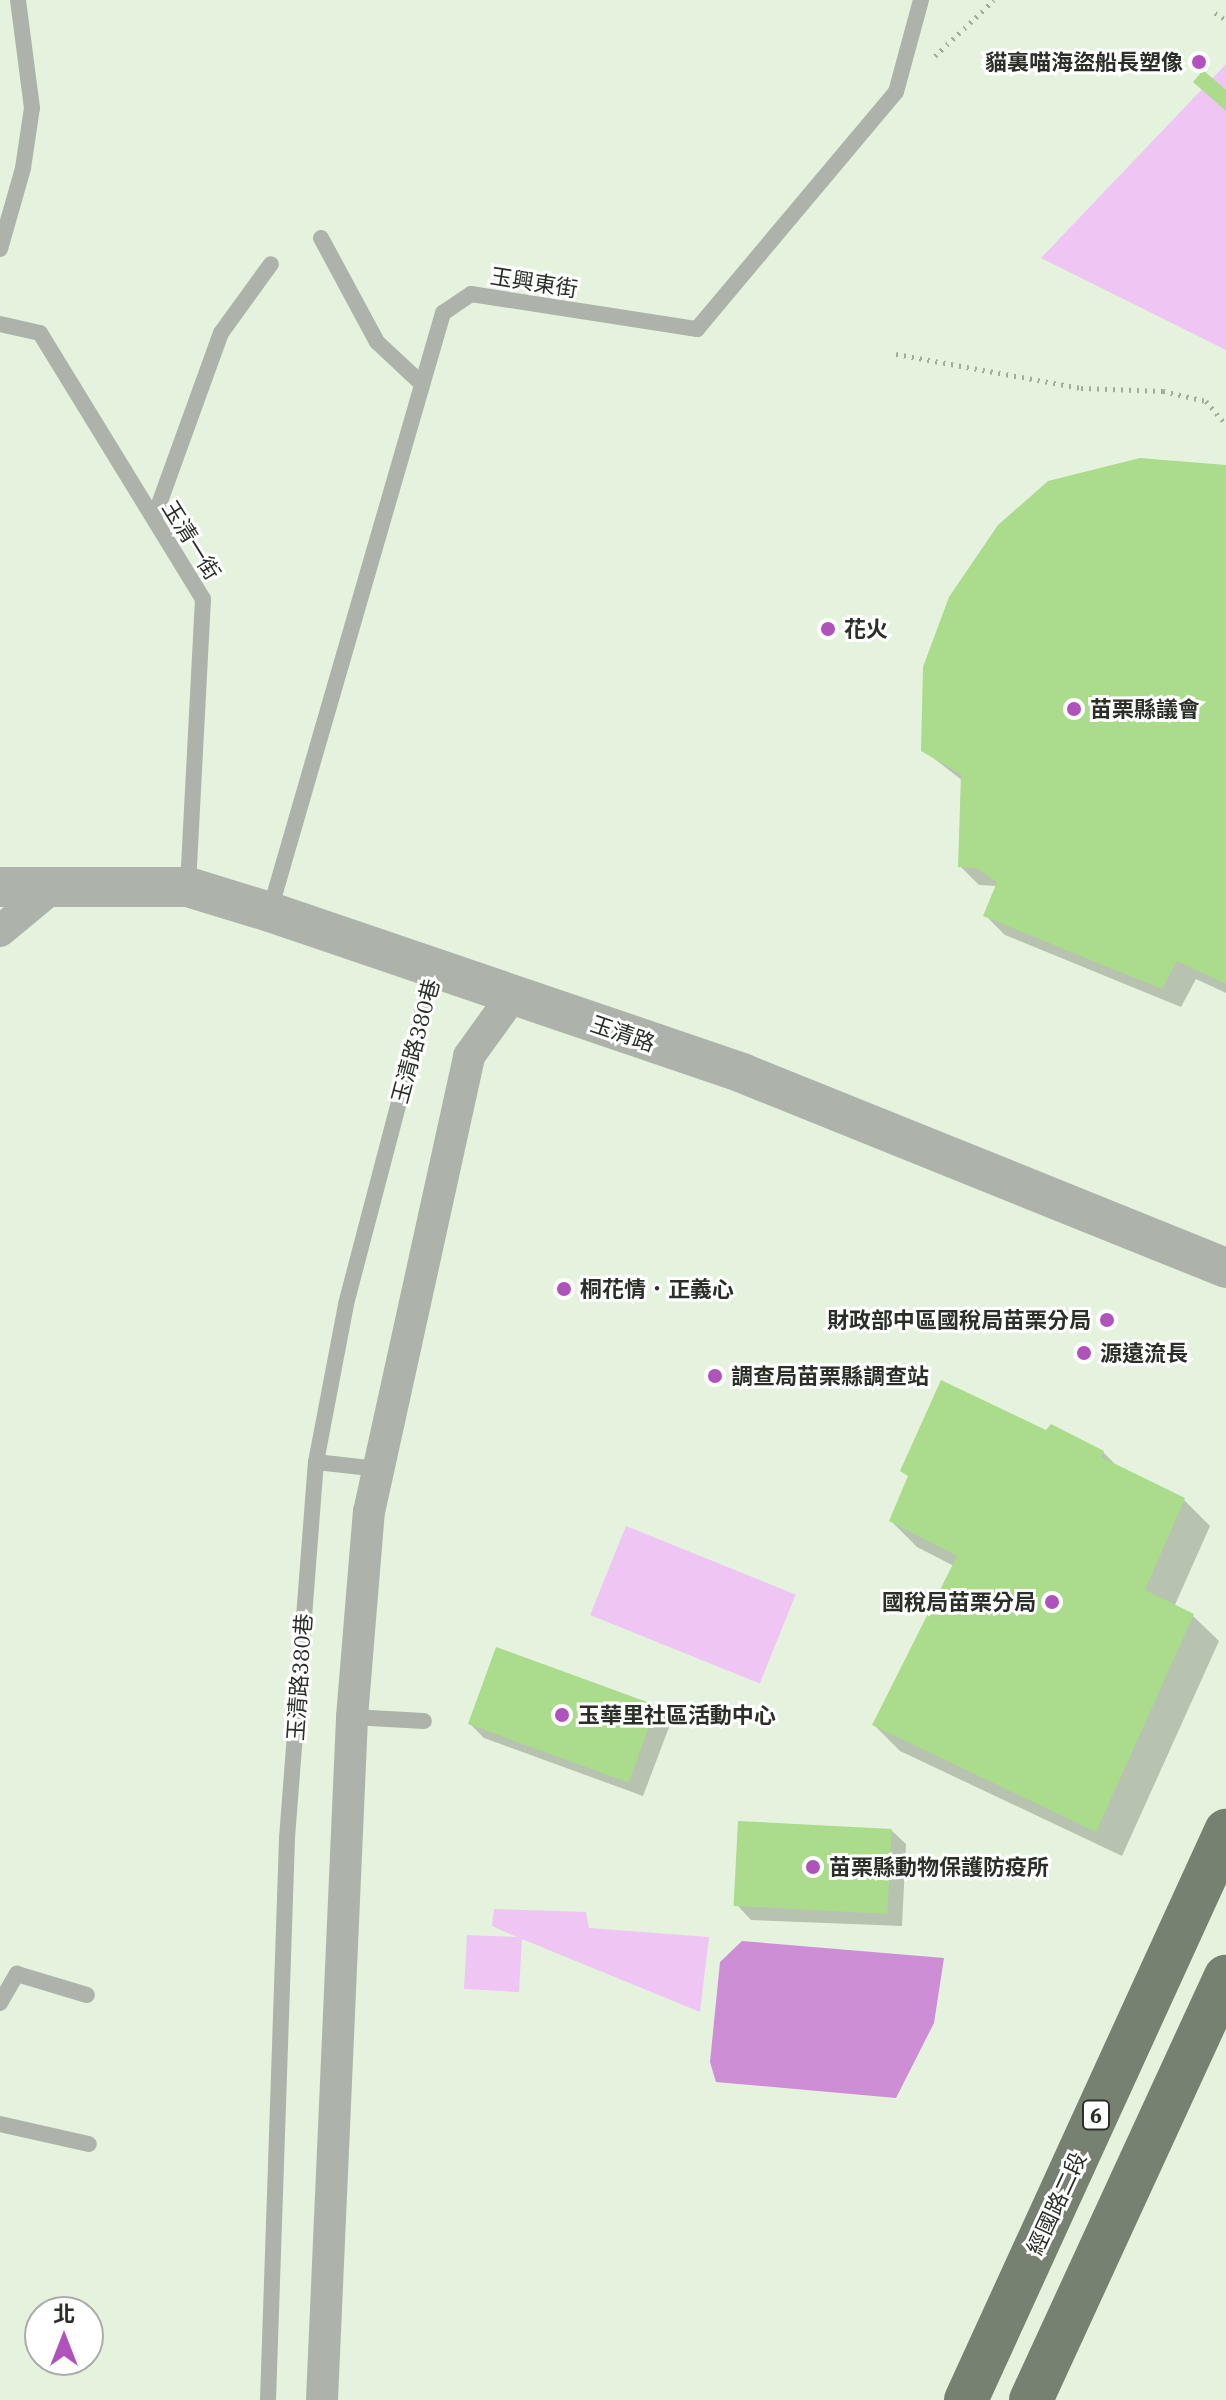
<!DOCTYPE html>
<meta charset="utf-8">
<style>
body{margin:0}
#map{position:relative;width:1226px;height:2400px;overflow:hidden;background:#e5f3de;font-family:"IBM Plex Serif","Noto Sans TC",serif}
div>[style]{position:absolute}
.green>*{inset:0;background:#efc5f4;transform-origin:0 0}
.water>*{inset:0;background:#cd8ed5}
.shadow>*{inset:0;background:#0003}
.building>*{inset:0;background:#aadc8b;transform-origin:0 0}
.path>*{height:5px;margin-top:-2.5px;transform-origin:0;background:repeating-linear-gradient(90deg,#a1ac9c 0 2px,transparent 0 8px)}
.service>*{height:16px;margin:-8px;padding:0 8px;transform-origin:8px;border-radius:8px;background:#adb3aa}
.minor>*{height:32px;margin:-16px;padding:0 16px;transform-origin:16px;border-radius:16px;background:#adb3aa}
.tertiary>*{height:40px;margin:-20px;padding:0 20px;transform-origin:20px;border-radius:20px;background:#adb3aa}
.primary>*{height:44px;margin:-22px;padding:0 22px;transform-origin:22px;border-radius:22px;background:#778171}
.dots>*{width:22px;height:22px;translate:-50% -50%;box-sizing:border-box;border:4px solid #fff;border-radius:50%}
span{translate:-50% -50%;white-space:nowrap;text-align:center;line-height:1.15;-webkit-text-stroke:6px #fff;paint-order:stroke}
.shield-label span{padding:2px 6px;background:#fff;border:2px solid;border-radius:6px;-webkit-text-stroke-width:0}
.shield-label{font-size:20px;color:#2a2f27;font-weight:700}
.poi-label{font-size:22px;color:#2a2f27;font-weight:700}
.right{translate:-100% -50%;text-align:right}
.left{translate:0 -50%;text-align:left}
.street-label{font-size:22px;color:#2a2f27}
.north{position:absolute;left:24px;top:2296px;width:80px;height:80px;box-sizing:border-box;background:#fff;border:2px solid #aaaca9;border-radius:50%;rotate:0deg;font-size:22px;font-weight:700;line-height:32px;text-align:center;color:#2a2f27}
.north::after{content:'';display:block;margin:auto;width:28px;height:36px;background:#b052bc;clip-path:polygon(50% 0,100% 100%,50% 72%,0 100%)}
</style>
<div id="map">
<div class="green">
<i style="clip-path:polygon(1226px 64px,1226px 350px,1041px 258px)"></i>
<i style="left:626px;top:1526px;width:183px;height:96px;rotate:22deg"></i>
<i style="clip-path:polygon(494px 1909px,586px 1912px,589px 1928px,709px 1937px,700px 2012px,522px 1939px,519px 1992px,464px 1989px,467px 1935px,517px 1937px,492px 1926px)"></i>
</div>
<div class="water">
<i style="clip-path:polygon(742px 1941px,944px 1958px,934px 2023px,896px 2098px,716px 2082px,710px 2062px,720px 1962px)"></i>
</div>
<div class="shadow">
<i style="clip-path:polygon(1226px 467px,1226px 993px,1196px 979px,1181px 1007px,1005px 935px,986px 916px,997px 886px,979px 885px,960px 866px,963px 781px,923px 750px)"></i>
<i style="clip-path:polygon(1047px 1433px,1103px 1452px,1119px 1468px,1184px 1500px,1210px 1526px,1174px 1607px,1193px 1616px,1219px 1641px,1122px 1856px,900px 1751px,874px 1725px,954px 1566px,917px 1547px,891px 1521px)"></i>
<i style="clip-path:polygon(656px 1708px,671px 1722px,643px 1796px,484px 1738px,470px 1724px)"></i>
<i style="clip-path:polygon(891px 1830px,906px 1844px,902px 1926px,751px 1920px,737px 1905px)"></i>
</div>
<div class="building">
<i style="clip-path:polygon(1203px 70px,1226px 90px,1226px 111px,1193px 82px)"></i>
<i style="clip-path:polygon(1140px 458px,1226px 465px,1226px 984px,1177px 961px,1162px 989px,983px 916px,997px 882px,976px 868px,958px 867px,961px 774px,921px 751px,923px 667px,949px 597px,998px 525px,1048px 481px)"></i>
<i style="clip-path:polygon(941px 1380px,1046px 1430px,1051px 1424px,1104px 1451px,1101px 1457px,1185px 1498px,1145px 1590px,1194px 1614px,1096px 1832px,872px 1725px,957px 1556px,889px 1521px,908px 1476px,900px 1471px)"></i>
<i style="left:496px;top:1647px;width:171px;height:82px;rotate:20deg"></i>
<i style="left:738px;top:1821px;width:154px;height:85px;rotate:3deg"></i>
</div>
<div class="path">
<i style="left:1215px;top:13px;width:13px;rotate:32deg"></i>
<i style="left:935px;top:56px;width:81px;rotate:-43.5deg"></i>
<i style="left:896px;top:354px;width:188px;rotate:10.4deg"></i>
<i style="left:1081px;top:388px;width:82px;rotate:2.1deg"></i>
<i style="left:1163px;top:391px;width:44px;rotate:13.1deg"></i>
<i style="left:1206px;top:401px;width:31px;rotate:50deg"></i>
</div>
<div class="service">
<i style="left:321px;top:238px;width:118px;rotate:61.7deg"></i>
<i style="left:377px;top:342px;width:62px;rotate:43deg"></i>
<i style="left:0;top:249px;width:84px;rotate:-74.1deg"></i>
<i style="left:23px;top:168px;width:61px;rotate:-81.5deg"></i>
<i style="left:32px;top:108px;width:109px;rotate:-97.4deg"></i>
<i style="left:0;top:324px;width:41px;rotate:12.7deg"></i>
<i style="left:40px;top:333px;width:312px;rotate:58.5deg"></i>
<i style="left:203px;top:599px;width:288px;rotate:93deg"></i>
<i style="left:154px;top:518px;width:197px;rotate:-70.1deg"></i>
<i style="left:221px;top:333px;width:85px;rotate:-54.1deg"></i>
<i style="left:270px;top:910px;width:622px;rotate:-73.84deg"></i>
<i style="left:443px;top:313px;width:34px;rotate:-34deg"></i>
<i style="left:471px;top:294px;width:229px;rotate:8.8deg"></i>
<i style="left:697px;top:329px;width:309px;rotate:-50deg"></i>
<i style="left:896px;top:92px;width:95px;rotate:-74.8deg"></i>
<i style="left:316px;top:1462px;width:62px;rotate:6.4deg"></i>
<i style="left:352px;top:1717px;width:72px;rotate:3.2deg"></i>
<i style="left:0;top:2003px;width:34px;rotate:-60deg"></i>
<i style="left:17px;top:1974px;width:73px;rotate:16.7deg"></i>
<i style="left:0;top:2124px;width:91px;rotate:12.7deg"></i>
<i style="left:268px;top:2400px;width:562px;rotate:-88.06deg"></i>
<i style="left:287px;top:1838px;width:377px;rotate:-85.6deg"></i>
<i style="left:316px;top:1462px;width:161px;rotate:-79.2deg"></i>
<i style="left:346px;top:1304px;width:346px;rotate:-75.3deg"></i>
</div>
<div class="minor">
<i style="left:0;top:931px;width:69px;rotate:-39.7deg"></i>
<i style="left:322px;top:2400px;width:684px;rotate:-87.48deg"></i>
<i style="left:352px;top:1717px;width:206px;rotate:-85.3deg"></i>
<i style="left:369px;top:1512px;width:467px;rotate:-77.6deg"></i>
<i style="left:469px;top:1056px;width:75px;rotate:-54.2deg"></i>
</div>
<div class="tertiary">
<i style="left:0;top:887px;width:188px"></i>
<i style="left:188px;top:887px;width:86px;rotate:17deg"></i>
<i style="left:270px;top:912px;width:499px;rotate:18.8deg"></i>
<i style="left:742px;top:1073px;width:522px;rotate:21.94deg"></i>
</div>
<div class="primary">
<i style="left:966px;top:2400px;width:626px;rotate:-65.44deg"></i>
<i style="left:1031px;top:2400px;width:466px;rotate:-65.3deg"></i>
</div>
<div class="dots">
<i style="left:1199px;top:62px;background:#b052bc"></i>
<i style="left:828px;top:629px;background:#b052bc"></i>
<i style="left:1074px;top:709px;background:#b052bc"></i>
<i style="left:564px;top:1289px;background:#b052bc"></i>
<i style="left:1107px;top:1320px;background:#b052bc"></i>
<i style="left:1084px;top:1353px;background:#b052bc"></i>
<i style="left:715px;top:1376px;background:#b052bc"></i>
<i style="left:1052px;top:1602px;background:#b052bc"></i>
<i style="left:562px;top:1715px;background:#b052bc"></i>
<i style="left:813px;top:1867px;background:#b052bc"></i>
</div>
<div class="shield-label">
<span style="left:1096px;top:2115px">6</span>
</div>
<div class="poi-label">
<span class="right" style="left:1183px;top:62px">貓裏喵海盜船長塑像</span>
<span class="left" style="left:844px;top:629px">花火</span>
<span class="left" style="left:1090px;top:709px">苗栗縣議會</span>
<span class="left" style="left:580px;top:1289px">桐花情．正義心</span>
<span class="right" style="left:1091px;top:1320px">財政部中區國稅局苗栗分局</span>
<span class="left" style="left:1100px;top:1353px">源遠流長</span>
<span class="left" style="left:731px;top:1376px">調查局苗栗縣調查站</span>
<span class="right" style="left:1036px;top:1602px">國稅局苗栗分局</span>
<span class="left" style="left:578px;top:1715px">玉華里社區活動中心</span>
<span class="left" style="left:829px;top:1867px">苗栗縣動物保護防疫所</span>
</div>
<div class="street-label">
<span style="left:534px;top:282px;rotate:9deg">玉興東街</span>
<span style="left:192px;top:540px;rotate:58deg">玉清一街</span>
<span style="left:623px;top:1033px;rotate:19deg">玉清路</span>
<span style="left:415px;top:1041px;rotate:-75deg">玉清路380巷</span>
<span style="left:299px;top:1677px;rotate:-86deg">玉清路380巷</span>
<span style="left:1056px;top:2203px;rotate:-65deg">經國路二段</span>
</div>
<div class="north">北</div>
</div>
